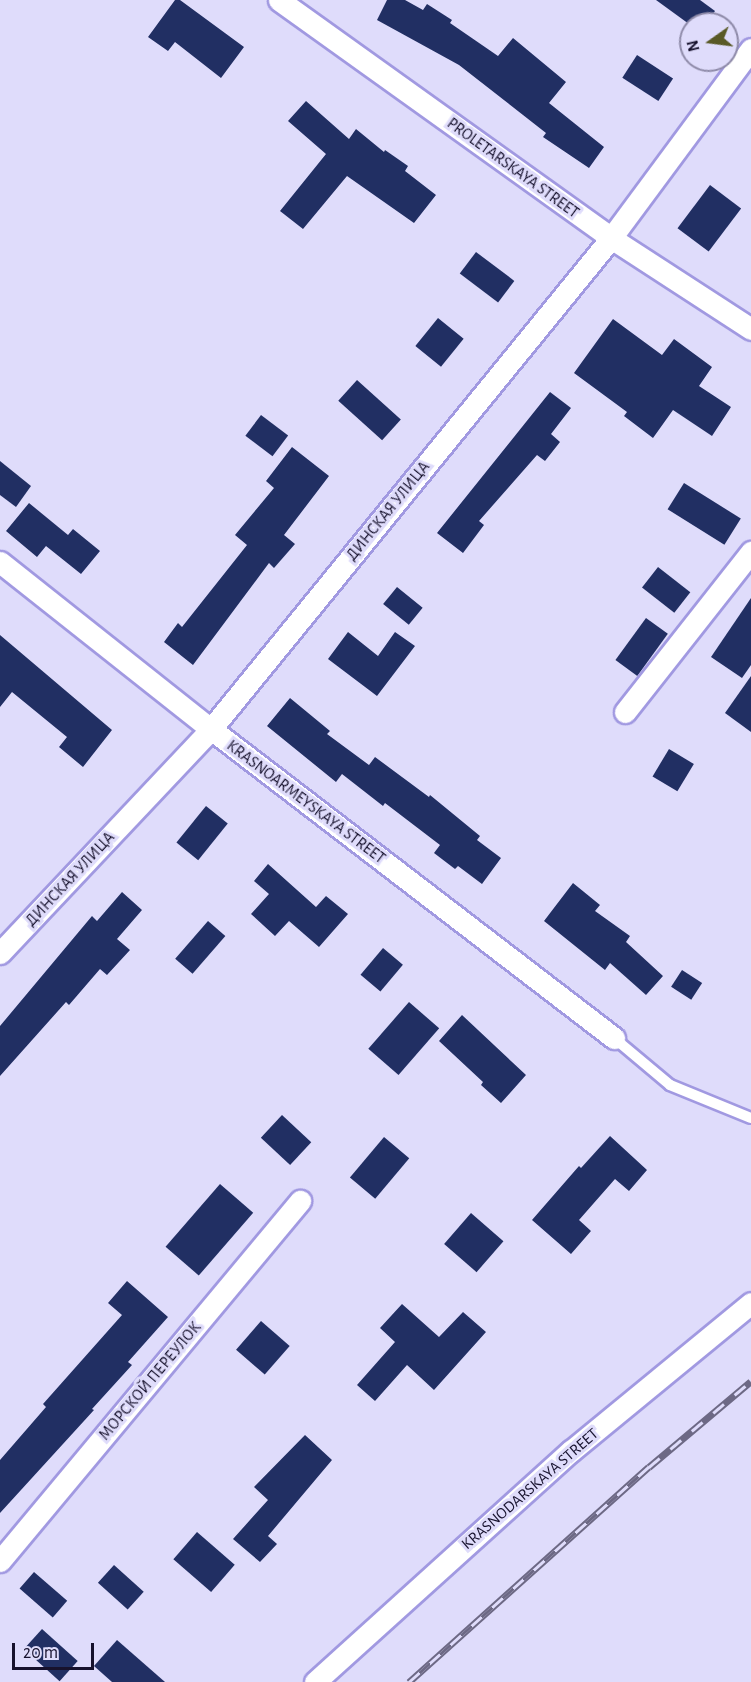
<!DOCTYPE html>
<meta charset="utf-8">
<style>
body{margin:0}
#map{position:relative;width:751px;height:1682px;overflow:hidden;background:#dfdcfb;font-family:"Alegreya Sans",sans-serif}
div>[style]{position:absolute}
.building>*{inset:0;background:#212f63;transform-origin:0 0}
.roads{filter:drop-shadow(2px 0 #a199e1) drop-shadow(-2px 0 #a199e1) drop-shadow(0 2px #a199e1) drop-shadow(0 -2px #a199e1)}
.lane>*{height:10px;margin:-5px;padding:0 5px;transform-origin:5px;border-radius:5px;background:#fff}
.street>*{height:21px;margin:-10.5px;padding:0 10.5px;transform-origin:10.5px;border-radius:10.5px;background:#fff}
.rail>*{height:7px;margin-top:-3.5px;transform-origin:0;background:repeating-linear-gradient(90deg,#dfdcfb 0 14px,#6d6985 0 28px);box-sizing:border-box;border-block:2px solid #6d6985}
span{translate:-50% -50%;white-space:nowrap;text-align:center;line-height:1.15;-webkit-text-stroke:6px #dfdcfb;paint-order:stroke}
.street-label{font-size:16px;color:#17122d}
.north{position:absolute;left:679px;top:12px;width:60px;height:60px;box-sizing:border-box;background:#dfdcfb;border:2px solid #8f8ba9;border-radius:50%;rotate:256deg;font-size:16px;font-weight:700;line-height:24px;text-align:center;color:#17122d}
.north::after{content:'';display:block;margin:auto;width:21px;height:27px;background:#595926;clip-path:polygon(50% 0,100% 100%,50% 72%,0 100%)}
.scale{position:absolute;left:12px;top:1643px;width:82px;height:27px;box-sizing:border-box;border:3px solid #17122d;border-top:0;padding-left:8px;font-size:18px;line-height:21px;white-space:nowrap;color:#17122d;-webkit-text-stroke:4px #dfdcfb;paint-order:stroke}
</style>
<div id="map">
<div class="building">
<i style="clip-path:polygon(175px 0,180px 0,244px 47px,221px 78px,175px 42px,168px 51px,148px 37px)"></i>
<i style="clip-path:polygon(387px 0,405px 0,423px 10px,427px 4px,452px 20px,450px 23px,498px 56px,513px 38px,566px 82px,549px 103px,604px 147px,589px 168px,543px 137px,546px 133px,459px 65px,377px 20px)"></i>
<i style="clip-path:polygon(656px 0,700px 0,715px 11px,706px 24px,689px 24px)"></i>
<i style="left:637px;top:55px;width:43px;height:27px;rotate:33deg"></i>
<i style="clip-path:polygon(306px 101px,349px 139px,356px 129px,384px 152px,385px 150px,408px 166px,405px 171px,436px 195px,414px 223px,347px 176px,303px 229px,280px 211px,326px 154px,288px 121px)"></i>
<i style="left:710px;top:185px;width:39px;height:54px;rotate:37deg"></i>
<i style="left:476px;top:252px;width:48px;height:27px;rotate:37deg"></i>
<i style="left:438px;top:318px;width:33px;height:36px;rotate:39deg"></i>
<i style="clip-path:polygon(613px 319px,662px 355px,674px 339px,712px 367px,699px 386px,731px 407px,712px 436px,673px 410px,653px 438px,624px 416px,627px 412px,574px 373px)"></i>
<i style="left:357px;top:380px;width:59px;height:28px;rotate:42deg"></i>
<i style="clip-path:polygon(550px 392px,571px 408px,551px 434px,560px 442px,545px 461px,537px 455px,479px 521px,484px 525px,463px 553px,437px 533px)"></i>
<i style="left:261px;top:415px;width:34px;height:26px;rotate:37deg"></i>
<i style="clip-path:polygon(292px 447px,329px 476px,284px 535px,295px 544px,274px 568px,269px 563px,193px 665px,164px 642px,178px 623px,182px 627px,247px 545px,235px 535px,274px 488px,266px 481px)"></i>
<i style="clip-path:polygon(0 461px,31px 486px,16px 507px,0 495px)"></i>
<i style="left:684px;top:483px;width:67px;height:31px;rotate:32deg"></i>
<i style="clip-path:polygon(29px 503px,68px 535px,73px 529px,100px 551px,81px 574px,46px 546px,37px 557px,6px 531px)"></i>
<i style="left:658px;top:567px;width:41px;height:26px;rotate:38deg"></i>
<i style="left:397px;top:587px;width:33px;height:22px;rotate:39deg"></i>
<i style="clip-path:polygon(751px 598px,751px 665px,742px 678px,711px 657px)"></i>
<i style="left:646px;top:618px;width:27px;height:52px;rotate:36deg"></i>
<i style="clip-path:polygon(348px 632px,378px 656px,395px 632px,415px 646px,377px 696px,328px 659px)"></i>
<i style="clip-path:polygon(0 635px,112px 730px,83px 767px,59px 747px,67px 737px,12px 692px,0 707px)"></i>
<i style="clip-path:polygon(751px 676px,751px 732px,725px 713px)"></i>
<i style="clip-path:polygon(290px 698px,330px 731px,327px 734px,369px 765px,375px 757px,429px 797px,430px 795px,480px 836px,477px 840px,501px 858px,482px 884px,458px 866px,455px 869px,434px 853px,440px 845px,385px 803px,383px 806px,342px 774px,336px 782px,267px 726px)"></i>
<i style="left:669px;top:749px;width:29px;height:32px;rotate:31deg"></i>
<i style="left:206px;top:806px;width:28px;height:47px;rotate:39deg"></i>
<i style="clip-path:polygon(268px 864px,316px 907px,326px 896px,348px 914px,319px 947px,289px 921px,275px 936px,251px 914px,269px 894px,254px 881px)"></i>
<i style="clip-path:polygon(573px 883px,600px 905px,595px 911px,630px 936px,626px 942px,663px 976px,646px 995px,610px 963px,605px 970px,544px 921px)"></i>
<i style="clip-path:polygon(122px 892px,142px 910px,117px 939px,130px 950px,107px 975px,100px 969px,69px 1005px,66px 1002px,0 1076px,0 1026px,92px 916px,97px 921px)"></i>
<i style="left:208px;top:921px;width:23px;height:50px;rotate:41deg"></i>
<i style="left:383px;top:948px;width:26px;height:35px;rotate:40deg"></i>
<i style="left:682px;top:970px;width:24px;height:20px;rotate:33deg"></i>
<i style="left:409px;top:1002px;width:40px;height:62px;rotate:41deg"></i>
<i style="clip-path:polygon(462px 1015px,526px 1075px,501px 1103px,481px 1085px,483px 1082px,439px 1041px)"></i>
<i style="left:282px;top:1115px;width:40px;height:31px;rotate:43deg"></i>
<i style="clip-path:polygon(610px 1136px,647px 1170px,629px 1191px,615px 1179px,579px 1220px,591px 1231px,571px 1254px,532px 1220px,579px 1166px,581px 1168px)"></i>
<i style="left:384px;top:1137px;width:33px;height:53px;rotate:40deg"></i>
<i style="left:220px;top:1184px;width:44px;height:83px;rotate:41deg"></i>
<i style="left:471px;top:1213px;width:43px;height:41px;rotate:41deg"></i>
<i style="clip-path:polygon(127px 1281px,168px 1317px,128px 1362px,132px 1365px,92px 1409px,94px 1410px,0 1513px,0 1460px,46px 1407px,43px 1404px,122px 1315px,108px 1303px)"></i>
<i style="clip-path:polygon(402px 1304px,439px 1337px,463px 1312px,486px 1332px,434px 1390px,407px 1365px,375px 1401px,357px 1385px,395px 1342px,380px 1328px)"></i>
<i style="left:261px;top:1321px;width:38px;height:38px;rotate:41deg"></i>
<i style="clip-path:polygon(305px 1435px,332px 1460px,268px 1536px,277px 1544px,260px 1562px,233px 1539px,268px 1500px,254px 1487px)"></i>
<i style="left:197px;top:1532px;width:50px;height:36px;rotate:41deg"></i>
<i style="left:114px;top:1565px;width:40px;height:24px;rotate:42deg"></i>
<i style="left:34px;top:1572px;width:44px;height:22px;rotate:41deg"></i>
<i style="left:42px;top:1629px;width:48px;height:27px;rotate:42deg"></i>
<i style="clip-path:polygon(117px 1640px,165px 1682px,112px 1682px,94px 1666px)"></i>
</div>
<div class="roads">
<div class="lane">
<i style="left:614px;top:1038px;width:73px;rotate:40deg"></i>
<i style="left:670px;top:1085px;width:87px;rotate:22.2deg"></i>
</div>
<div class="street">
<i style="left:279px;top:0;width:408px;rotate:35.6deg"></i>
<i style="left:611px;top:238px;width:167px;rotate:33deg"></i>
<i style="left:0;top:562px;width:269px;rotate:38.4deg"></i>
<i style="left:211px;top:729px;width:508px;rotate:37.48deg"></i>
<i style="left:625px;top:712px;width:204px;rotate:-51.8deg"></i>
<i style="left:0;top:953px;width:308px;rotate:-46.7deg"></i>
<i style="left:211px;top:729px;width:633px;rotate:-50.83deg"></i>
<i style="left:611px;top:238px;width:235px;rotate:-53.5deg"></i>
<i style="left:0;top:1561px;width:469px;rotate:-50.2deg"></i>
<i style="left:315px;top:1682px;width:345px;rotate:-42.1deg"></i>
<i style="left:571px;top:1451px;width:233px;rotate:-39.4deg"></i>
</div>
</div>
<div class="rail">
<i style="left:409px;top:1682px;width:322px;rotate:-41.9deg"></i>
<i style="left:649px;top:1467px;width:133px;rotate:-40.1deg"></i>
</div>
<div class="street-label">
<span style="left:513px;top:168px;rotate:36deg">PROLETARSKAYA STREET</span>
<span style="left:388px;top:511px;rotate:-51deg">ДИНСКАЯ УЛИЦА</span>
<span style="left:306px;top:802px;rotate:37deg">KRASNOARMEYSKAYA STREET</span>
<span style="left:70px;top:879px;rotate:-47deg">ДИНСКАЯ УЛИЦА</span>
<span style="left:150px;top:1381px;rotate:-50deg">МОРСКОЙ ПЕРЕУЛОК</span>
<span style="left:530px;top:1489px;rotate:-41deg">KRASNODARSKAYA STREET</span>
</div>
<div class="north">N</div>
<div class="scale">20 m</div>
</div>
